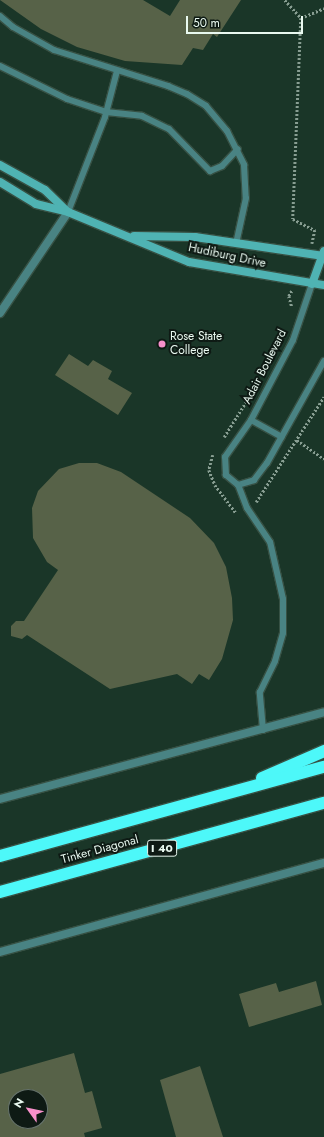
<!DOCTYPE html>
<style>
body{margin:0}
#map{position:relative;width:324px;height:1137px;overflow:hidden;background:#1a3628;font-family:Jost,sans-serif}
div>[style]{position:absolute}
.building>*{inset:0;background:#576248}
.path>*{height:2.5px;margin-top:-1.25px;transform-origin:0;background:repeating-linear-gradient(90deg,#889e92 0 2px,transparent 0 4px)}
.roads{filter:drop-shadow(1px 0 #375144) drop-shadow(-1px 0 #375144) drop-shadow(0 1px #375144) drop-shadow(0 -1px #375144)}
.lane>*{height:6px;margin:-3px;padding:0 3px;transform-origin:3px;border-radius:3px;background:#498383}
.street>*{height:8px;margin:-4px;padding:0 4px;transform-origin:4px;border-radius:4px;background:#498383}
.secondary>*{height:8px;margin:-4px;padding:0 4px;transform-origin:4px;border-radius:4px;background:#4fb3b3}
.highway>*{height:12px;margin:-6px;padding:0 6px;transform-origin:6px;border-radius:6px;background:#4df8f9}
.dots>*{width:11px;height:11px;translate:-50% -50%;box-sizing:border-box;border:2px solid #0e1a14;border-radius:50%}
span{translate:-50% -50%;white-space:nowrap;text-align:center;line-height:1.15;-webkit-text-stroke:4px #0e1a14;paint-order:stroke}
.shield-label span{padding:1px 3px;background:#0e1a14;border:1px solid;border-radius:3px;-webkit-text-stroke-width:0}
.shield-label{font-size:11px;color:#e9f9f0;font-weight:700}
.street-label{font-size:12px;color:#e9f9f0}
.poi-label{font-size:12px;color:#e9f9f0}
.left{translate:0 -50%;text-align:left}
.north{position:absolute;left:8px;top:1089px;width:40px;height:40px;box-sizing:border-box;background:#0e1a14;border:1px solid #66736c;border-radius:50%;rotate:303deg;font-size:11px;font-weight:700;line-height:16px;text-align:center;color:#e9f9f0}
.north::after{content:'';display:block;margin:auto;width:14px;height:18px;background:#f890cb;clip-path:polygon(50% 0,100% 100%,50% 72%,0 100%)}
.scale{position:absolute;left:186px;top:16px;width:117px;height:18px;box-sizing:border-box;border:2px solid #e9f9f0;border-top:0;padding-left:5px;font-size:12px;line-height:14px;white-space:nowrap;color:#e9f9f0;-webkit-text-stroke:3px #0e1a14;paint-order:stroke}
</style>
<div id="map">
<div class="building">
<i style="clip-path:polygon(0 0,143px 0,170px 16px,180px 0,241px 0,217px 37px,213px 34px,203px 50px,193px 48px,182px 65px,125px 61px,77px 47px,41px 29px)"></i>
<i style="clip-path:polygon(69px 354px,88px 366px,93px 360px,112px 371px,108px 379px,132px 393px,118px 415px,55px 375px)"></i>
<i style="clip-path:polygon(79px 463px,97px 463px,121px 472px,190px 518px,214px 543px,226px 567px,232px 598px,233px 620px,222px 659px,209px 680px,199px 674px,192px 684px,177px 674px,110px 689px,27px 635px,22px 639px,11px 636px,11px 626px,16px 621px,24px 621px,58px 570px,47px 562px,33px 538px,32px 508px,38px 491px,59px 469px)"></i>
<i style="clip-path:polygon(316px 981px,322px 1005px,249px 1027px,239px 994px,276px 983px,279px 992px)"></i>
<i style="clip-path:polygon(evenodd,74px 1053px,85px 1093px,92px 1091px,102px 1128px,84px 1133px,85px 1137px,0 1137px,0 1074px,74px 1053px,16px 1097px,40px 1097px,40px 1121px,16px 1121px,16px 1097px)"></i>
<i style="clip-path:polygon(200px 1066px,223px 1137px,176px 1137px,160px 1080px)"></i>
</div>
<div class="path">
<i style="left:285px;top:0;width:24px;rotate:48deg"></i>
<i style="left:301px;top:18px;width:201px;rotate:92.3deg"></i>
<i style="left:293px;top:219px;width:25px;rotate:27deg"></i>
<i style="left:315px;top:230px;width:14px;rotate:102deg"></i>
<i style="left:301px;top:18px;width:25px;rotate:-23deg"></i>
<i style="left:292px;top:291px;width:6px;rotate:121deg"></i>
<i style="left:289px;top:296px;width:11px;rotate:75deg"></i>
<i style="left:224px;top:437px;width:47px;rotate:-58deg"></i>
<i style="left:297px;top:440px;width:33px;rotate:35deg"></i>
<i style="left:213px;top:455px;width:16px;rotate:105deg"></i>
<i style="left:209px;top:470px;width:16px;rotate:68deg"></i>
<i style="left:215px;top:485px;width:35px;rotate:53deg"></i>
<i style="left:256px;top:502px;width:125px;rotate:-57.1deg"></i>
</div>
<div class="roads">
<div class="lane">
<i style="left:0;top:16px;width:17px;rotate:40deg"></i>
<i style="left:13px;top:27px;width:47px;rotate:29.3deg"></i>
<i style="left:54px;top:50px;width:120px;rotate:17.5deg"></i>
<i style="left:168px;top:86px;width:21px;rotate:23deg"></i>
<i style="left:187px;top:94px;width:22px;rotate:32deg"></i>
<i style="left:206px;top:106px;width:33px;rotate:50deg"></i>
<i style="left:227px;top:131px;width:38px;rotate:63deg"></i>
<i style="left:244px;top:165px;width:33px;rotate:87deg"></i>
<i style="left:246px;top:198px;width:47px;rotate:102.3deg"></i>
<i style="left:0;top:66px;width:75px;rotate:26.2deg"></i>
<i style="left:67px;top:99px;width:41px;rotate:18.4deg"></i>
<i style="left:106px;top:112px;width:36px;rotate:6deg"></i>
<i style="left:142px;top:116px;width:30px;rotate:26deg"></i>
<i style="left:169px;top:129px;width:59px;rotate:45.7deg"></i>
<i style="left:210px;top:171px;width:13px;rotate:-23deg"></i>
<i style="left:222px;top:166px;width:23px;rotate:-47deg"></i>
<i style="left:68px;top:212px;width:102px;rotate:-68.7deg"></i>
<i style="left:105px;top:117px;width:48px;rotate:-75.4deg"></i>
<i style="left:251px;top:420px;width:35px;rotate:29deg"></i>
<i style="left:238px;top:485px;width:17px;rotate:-17deg"></i>
<i style="left:254px;top:480px;width:21px;rotate:-53deg"></i>
<i style="left:267px;top:463px;width:117px;rotate:-60.8deg"></i>
<i style="left:263px;top:730px;width:38px;rotate:-95deg"></i>
<i style="left:260px;top:692px;width:34px;rotate:-64deg"></i>
<i style="left:275px;top:661px;width:29px;rotate:-74deg"></i>
<i style="left:283px;top:633px;width:34px;rotate:-90deg"></i>
<i style="left:283px;top:599px;width:58px;rotate:-102.8deg"></i>
<i style="left:270px;top:542px;width:41px;rotate:-124.1deg"></i>
<i style="left:247px;top:508px;width:25px;rotate:-111deg"></i>
<i style="left:238px;top:485px;width:16px;rotate:-140deg"></i>
<i style="left:226px;top:475px;width:18px;rotate:-93deg"></i>
<i style="left:225px;top:457px;width:45px;rotate:-54.9deg"></i>
<i style="left:251px;top:420px;width:90px;rotate:-62.3deg"></i>
<i style="left:293px;top:340px;width:59px;rotate:-71.3deg"></i>
</div>
<div class="street">
<i style="left:0;top:313px;width:122px;rotate:-56deg"></i>
<i style="left:0;top:799px;width:335px;rotate:-15deg"></i>
<i style="left:0;top:952px;width:336px;rotate:-15.4deg"></i>
</div>
<div class="secondary">
<i style="left:0;top:165px;width:51px;rotate:29.1deg"></i>
<i style="left:45px;top:190px;width:30px;rotate:44deg"></i>
<i style="left:0;top:182px;width:42px;rotate:31.4deg"></i>
<i style="left:36px;top:204px;width:33px;rotate:14deg"></i>
<i style="left:68px;top:212px;width:131px;rotate:22.5deg"></i>
<i style="left:189px;top:262px;width:137px;rotate:9.7deg"></i>
<i style="left:134px;top:236px;width:61px;rotate:0.9deg"></i>
<i style="left:195px;top:237px;width:130px;rotate:8.4deg"></i>
<i style="left:312px;top:284px;width:35px;rotate:-70deg"></i>
</div>
<div class="highway">
<i style="left:262px;top:778px;width:68px;rotate:-23.5deg"></i>
<i style="left:0;top:856px;width:336px;rotate:-15.4deg"></i>
<i style="left:0;top:892px;width:336px;rotate:-15.4deg"></i>
</div>
</div>
<div class="dots">
<i style="left:162px;top:344px;background:#f890cb"></i>
</div>
<div class="shield-label">
<span style="left:162px;top:848px">I 40</span>
</div>
<div class="street-label">
<span style="left:227px;top:256px;rotate:12deg">Hudiburg Drive</span>
<span style="left:265px;top:367px;rotate:-63deg">Adair Boulevard</span>
<span style="left:100px;top:850px;rotate:-15deg">Tinker Diagonal</span>
</div>
<div class="poi-label">
<span class="left" style="left:170px;top:344px">Rose State<br>College</span>
</div>
<div class="north">N</div>
<div class="scale">50 m</div>
</div>
